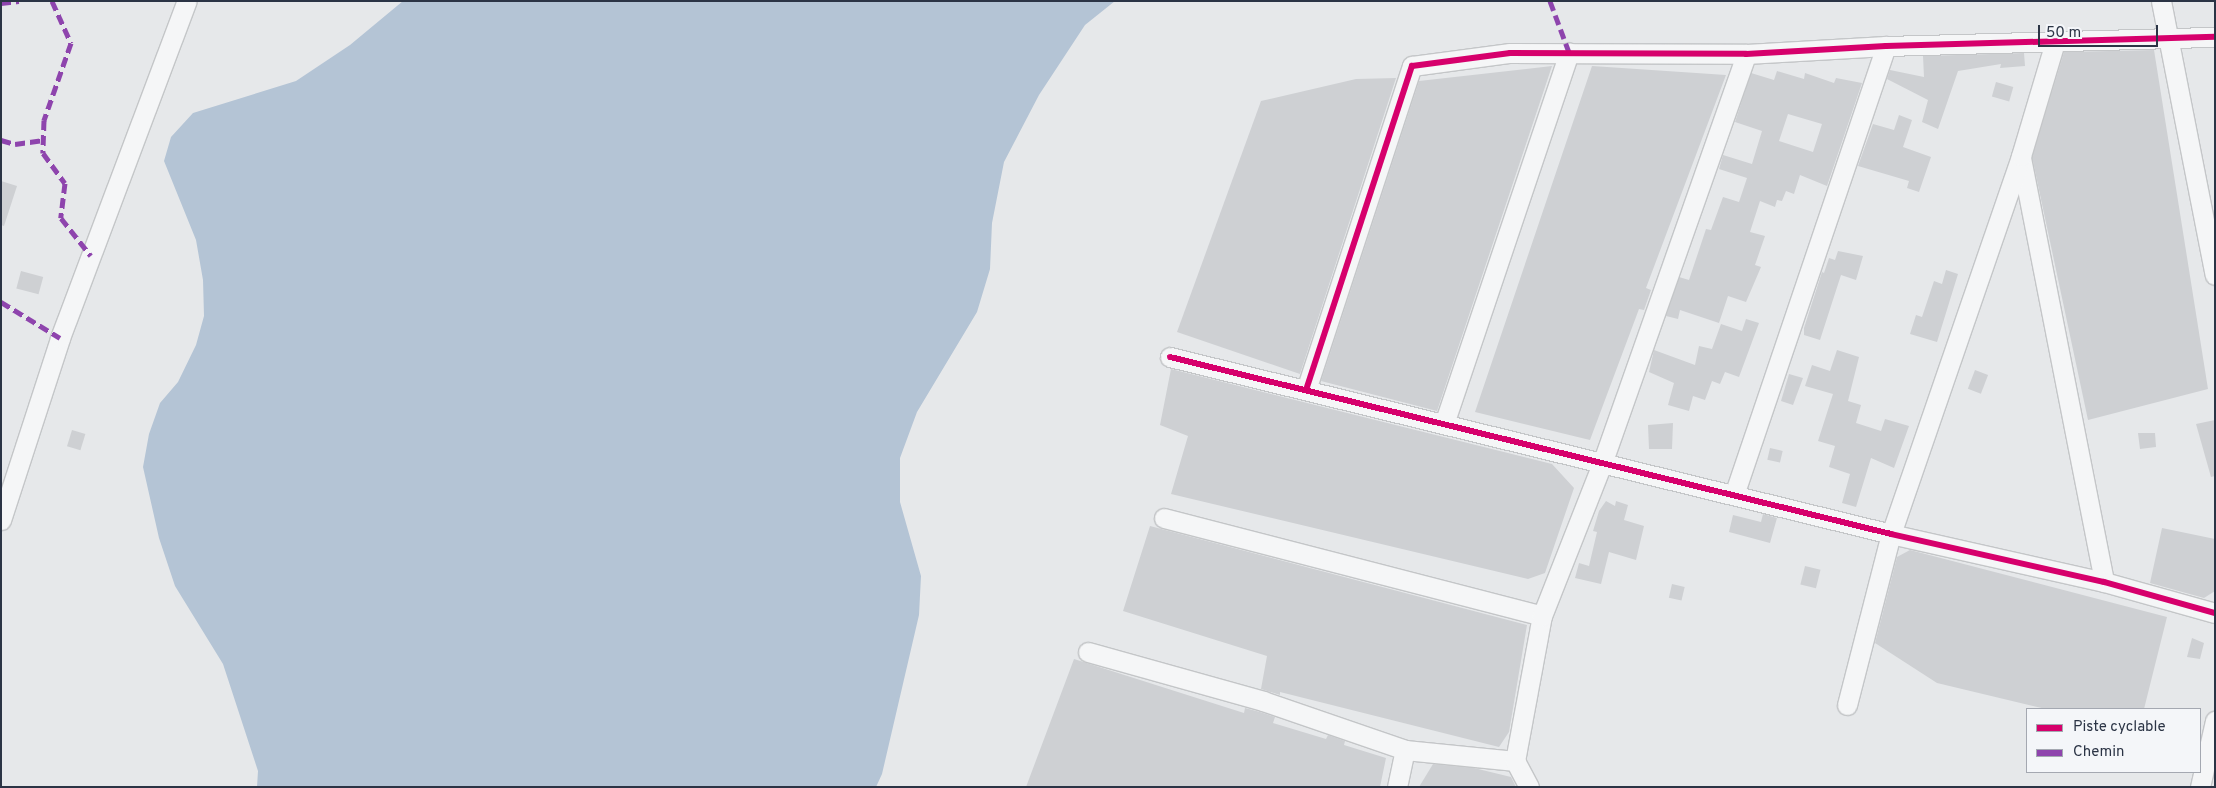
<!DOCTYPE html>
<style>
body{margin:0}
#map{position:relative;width:2216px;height:788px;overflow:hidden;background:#e6e8ea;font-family:Overpass,sans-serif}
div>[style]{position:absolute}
.water>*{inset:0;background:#b4c4d5}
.building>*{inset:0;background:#ced0d3;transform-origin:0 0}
.roads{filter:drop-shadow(1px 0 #c4c6c8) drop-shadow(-1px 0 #c4c6c8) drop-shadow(0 1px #c4c6c8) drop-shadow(0 -1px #c4c6c8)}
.minor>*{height:19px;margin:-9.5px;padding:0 9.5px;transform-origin:9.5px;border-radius:9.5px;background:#f5f6f7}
.quiet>*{height:5px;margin-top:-2.5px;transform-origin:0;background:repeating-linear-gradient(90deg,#8e44ad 0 10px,transparent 0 15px)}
.cycleway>*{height:6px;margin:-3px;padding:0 3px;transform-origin:3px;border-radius:3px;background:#d6006c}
span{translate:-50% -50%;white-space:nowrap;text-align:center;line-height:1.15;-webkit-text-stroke:5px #f4f6f9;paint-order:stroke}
.frame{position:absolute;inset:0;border:2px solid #2b3445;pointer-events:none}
.legend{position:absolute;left:2026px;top:708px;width:175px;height:65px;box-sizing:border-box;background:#f4f6f9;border:1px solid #a4a8b1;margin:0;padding:6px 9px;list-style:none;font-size:15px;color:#2b3445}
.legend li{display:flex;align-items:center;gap:10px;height:25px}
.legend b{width:25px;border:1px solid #a4a8b1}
.scale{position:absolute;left:2038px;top:25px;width:120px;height:22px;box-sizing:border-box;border:2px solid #2b3445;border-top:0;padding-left:6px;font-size:15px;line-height:18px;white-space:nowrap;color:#2b3445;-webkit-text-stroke:4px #f4f6f9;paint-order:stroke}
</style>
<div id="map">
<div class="water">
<i style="clip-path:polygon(403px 1px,1115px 1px,1085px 25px,1039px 95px,1004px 162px,992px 223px,990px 269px,977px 312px,917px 412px,900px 458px,900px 502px,921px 576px,919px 615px,882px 774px,876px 787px,257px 787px,258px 771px,223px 664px,175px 586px,159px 538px,143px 467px,149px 434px,160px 403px,178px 382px,196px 345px,204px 316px,203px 280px,196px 240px,164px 161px,171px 137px,193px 113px,296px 81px,350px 45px)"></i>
</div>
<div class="building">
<i style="clip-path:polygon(2154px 50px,2208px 389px,2088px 420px,2032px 157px,2064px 52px)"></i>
<i style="clip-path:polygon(2024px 53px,2025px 66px,2000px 68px,2001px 64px,1958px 71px,1938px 129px,1922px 122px,1928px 100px,1887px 79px,1890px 70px,1924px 77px,1923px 56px)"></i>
<i style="clip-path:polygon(1552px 66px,1437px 411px,1321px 381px,1419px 81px)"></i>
<i style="clip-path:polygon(1592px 66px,1726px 75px,1646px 288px,1651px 290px,1644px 310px,1639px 309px,1590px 440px,1475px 412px)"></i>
<i style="clip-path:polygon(evenodd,1777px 71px,1804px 79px,1805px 73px,1834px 83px,1836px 78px,1862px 83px,1827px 186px,1800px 175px,1794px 194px,1786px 191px,1782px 201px,1777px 200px,1775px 207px,1760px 201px,1750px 232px,1765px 236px,1755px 265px,1761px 267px,1746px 302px,1728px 296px,1719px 323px,1680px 310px,1678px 319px,1666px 316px,1679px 277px,1689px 280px,1706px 229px,1711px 230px,1723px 197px,1739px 202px,1747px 178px,1719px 169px,1723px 155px,1752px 164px,1762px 131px,1735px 122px,1751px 73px,1774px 80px,1777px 71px,1788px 114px,1822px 124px,1813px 152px,1779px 141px,1788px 114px)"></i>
<i style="clip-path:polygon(1396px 78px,1300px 374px,1177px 332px,1261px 101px,1356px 79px)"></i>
<i style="left:1996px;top:82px;width:18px;height:15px;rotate:16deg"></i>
<i style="clip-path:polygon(1899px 115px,1912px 120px,1903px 147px,1931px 157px,1919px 192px,1907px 188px,1909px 181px,1858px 166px,1873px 124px,1894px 130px)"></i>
<i style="clip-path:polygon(1px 181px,17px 186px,4px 226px,1px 225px)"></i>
<i style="clip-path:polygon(1838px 251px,1863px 256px,1856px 280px,1841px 275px,1820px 340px,1804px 335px,1804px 328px,1822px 272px,1824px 273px,1829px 258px,1835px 260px)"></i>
<i style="clip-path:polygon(1946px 270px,1958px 274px,1937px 342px,1910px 334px,1916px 315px,1922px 317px,1934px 281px,1942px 284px)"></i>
<i style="left:21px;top:271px;width:23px;height:18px;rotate:15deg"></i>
<i style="clip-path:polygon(1746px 319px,1759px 323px,1739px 377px,1725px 372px,1720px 384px,1712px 381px,1705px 400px,1693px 396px,1689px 411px,1668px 405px,1674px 383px,1649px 372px,1654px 350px,1695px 365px,1699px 346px,1712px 349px,1721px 324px,1742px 331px)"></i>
<i style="clip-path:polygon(1837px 350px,1859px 357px,1848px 401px,1861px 405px,1856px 423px,1881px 431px,1885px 419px,1909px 426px,1894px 468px,1871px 458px,1856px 507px,1842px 503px,1850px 474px,1829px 467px,1835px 446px,1818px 441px,1833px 394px,1805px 386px,1812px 365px,1830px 371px)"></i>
<i style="clip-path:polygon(1171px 369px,1552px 464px,1574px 488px,1545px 573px,1528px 579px,1171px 494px,1188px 436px,1160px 425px)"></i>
<i style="left:1975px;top:370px;width:14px;height:20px;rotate:21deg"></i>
<i style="clip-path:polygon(1789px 374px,1803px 378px,1793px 405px,1781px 401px)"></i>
<i style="clip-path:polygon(2215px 420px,2215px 476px,2211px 477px,2196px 424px)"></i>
<i style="clip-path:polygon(1673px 423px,1672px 449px,1649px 449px,1648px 425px)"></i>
<i style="left:72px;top:430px;width:14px;height:17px;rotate:17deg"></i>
<i style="clip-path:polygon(2138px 433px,2155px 433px,2156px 447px,2140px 449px)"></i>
<i style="left:1770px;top:448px;width:13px;height:12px;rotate:13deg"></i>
<i style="clip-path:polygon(1606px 501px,1615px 506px,1616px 501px,1628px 505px,1624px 520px,1644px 526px,1636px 560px,1609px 552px,1601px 584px,1575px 578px,1579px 563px,1589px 566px,1597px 532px,1593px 531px,1599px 511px)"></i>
<i style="clip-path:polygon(1763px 514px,1777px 518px,1770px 543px,1729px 532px,1733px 515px,1761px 522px)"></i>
<i style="clip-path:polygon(1150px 526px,1527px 625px,1509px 732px,1499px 747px,1280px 692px,1280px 695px,1261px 689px,1267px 656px,1123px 611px)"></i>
<i style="clip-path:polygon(2162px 528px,2215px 539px,2215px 591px,2204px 598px,2150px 583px)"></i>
<i style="clip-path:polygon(1910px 550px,2167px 617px,2144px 709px,2046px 709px,1937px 683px,1875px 643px,1897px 557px)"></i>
<i style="left:1805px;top:566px;width:16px;height:19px;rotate:14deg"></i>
<i style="left:1672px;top:584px;width:13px;height:14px;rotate:13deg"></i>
<i style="clip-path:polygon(2192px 638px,2204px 643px,2200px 659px,2187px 657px)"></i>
<i style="clip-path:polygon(1074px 659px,1244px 713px,1245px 708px,1260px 712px,1275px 717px,1273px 723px,1326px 739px,1328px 735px,1345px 741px,1344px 745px,1386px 758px,1380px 787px,1026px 787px)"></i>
<i style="clip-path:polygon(1433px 764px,1474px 768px,1511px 777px,1516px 787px,1419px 787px)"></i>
</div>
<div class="roads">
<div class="minor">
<i style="left:2161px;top:1px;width:279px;rotate:78.9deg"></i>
<i style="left:2021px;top:158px;width:432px;rotate:78.9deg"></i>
<i style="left:1170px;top:357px;width:742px;rotate:13.79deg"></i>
<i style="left:1891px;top:534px;width:218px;rotate:12.7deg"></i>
<i style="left:2104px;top:582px;width:115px;rotate:15.6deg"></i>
<i style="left:1306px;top:390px;width:341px;rotate:-71.9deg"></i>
<i style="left:1412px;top:66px;width:99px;rotate:-7.6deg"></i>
<i style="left:1510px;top:53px;width:236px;rotate:0.2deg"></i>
<i style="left:1746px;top:54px;width:140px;rotate:-3.3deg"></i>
<i style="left:1886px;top:46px;width:329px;rotate:-1.6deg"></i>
<i style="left:1444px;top:424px;width:392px;rotate:-71.4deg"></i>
<i style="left:1734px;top:495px;width:474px;rotate:-71.3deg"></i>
<i style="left:1164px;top:518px;width:390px;rotate:14.5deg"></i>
<i style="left:1px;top:520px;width:191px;rotate:-72deg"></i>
<i style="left:60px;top:338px;width:360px;rotate:-69.4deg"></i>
<i style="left:1088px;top:652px;width:182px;rotate:15.6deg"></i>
<i style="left:1263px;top:701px;width:150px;rotate:19deg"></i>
<i style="left:1405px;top:750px;width:111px;rotate:5.7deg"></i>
<i style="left:1847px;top:705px;width:177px;rotate:-75.6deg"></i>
<i style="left:1891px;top:534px;width:400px;rotate:-71deg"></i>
<i style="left:2021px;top:156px;width:119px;rotate:-73.4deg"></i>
<i style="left:1397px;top:787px;width:38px;rotate:-78deg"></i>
<i style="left:1529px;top:787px;width:30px;rotate:-118deg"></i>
<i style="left:1515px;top:761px;width:147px;rotate:-79.5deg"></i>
<i style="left:1542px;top:616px;width:167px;rotate:-68.5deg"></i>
<i style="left:1603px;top:461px;width:431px;rotate:-70.6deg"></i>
<i style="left:2200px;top:787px;width:68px;rotate:-77.2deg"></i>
</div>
</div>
<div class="quiet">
<i style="left:52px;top:1px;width:46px;rotate:65.7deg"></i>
<i style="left:71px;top:43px;width:82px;rotate:109.3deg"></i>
<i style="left:44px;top:120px;width:33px;rotate:92deg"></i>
<i style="left:43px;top:153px;width:37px;rotate:54deg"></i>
<i style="left:65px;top:183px;width:35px;rotate:97deg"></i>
<i style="left:61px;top:218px;width:48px;rotate:51.7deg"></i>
<i style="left:1550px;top:1px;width:54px;rotate:69.6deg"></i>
<i style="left:1px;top:3px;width:18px;rotate:-6deg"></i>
<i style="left:1px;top:140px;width:15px;rotate:16deg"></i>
<i style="left:15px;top:144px;width:29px;rotate:-8deg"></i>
<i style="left:1px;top:302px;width:69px;rotate:31.4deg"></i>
</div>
<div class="cycleway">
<i style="left:1170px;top:357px;width:742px;rotate:13.79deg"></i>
<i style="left:1891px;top:534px;width:218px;rotate:12.7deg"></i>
<i style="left:2104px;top:582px;width:115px;rotate:15.6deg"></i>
<i style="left:1306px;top:390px;width:341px;rotate:-71.9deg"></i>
<i style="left:1412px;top:66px;width:99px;rotate:-7.6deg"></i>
<i style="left:1510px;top:53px;width:236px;rotate:0.2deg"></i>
<i style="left:1746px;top:54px;width:140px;rotate:-3.3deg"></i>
<i style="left:1886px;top:46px;width:329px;rotate:-1.6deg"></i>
</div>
<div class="frame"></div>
<ul class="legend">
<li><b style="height:6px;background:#d6006c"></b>Piste cyclable</li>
<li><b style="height:6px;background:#8e44ad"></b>Chemin</li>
</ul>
<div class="scale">50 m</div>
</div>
